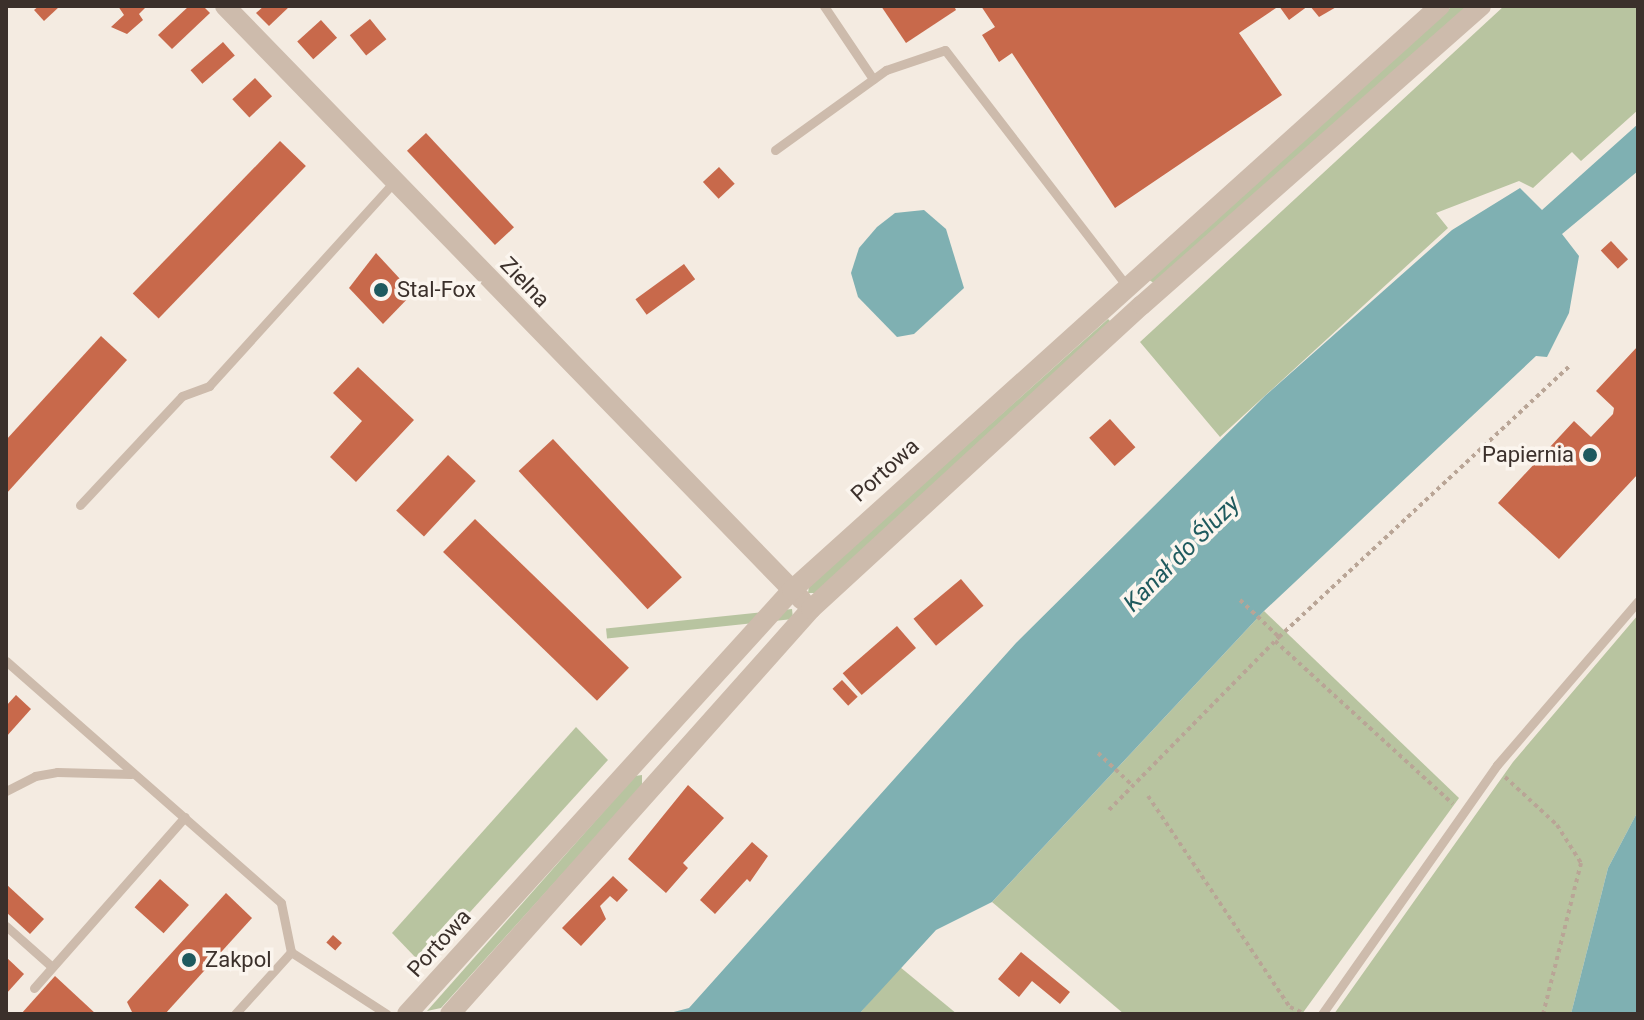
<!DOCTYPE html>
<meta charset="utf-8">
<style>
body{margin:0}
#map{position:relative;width:1644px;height:1020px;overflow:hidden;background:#f4ebe1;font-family:Roboto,sans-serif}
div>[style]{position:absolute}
.green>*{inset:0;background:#b8c4a0;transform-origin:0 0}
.water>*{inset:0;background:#7fb0b2}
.building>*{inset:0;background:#c8694b;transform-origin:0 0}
.path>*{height:4px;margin-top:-2px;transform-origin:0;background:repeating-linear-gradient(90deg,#b9a596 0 4px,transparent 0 8px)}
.service>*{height:9px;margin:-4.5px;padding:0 4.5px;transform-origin:4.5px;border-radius:4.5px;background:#cdbbac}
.tertiary>*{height:20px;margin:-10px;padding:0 10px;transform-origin:10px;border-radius:10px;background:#cdbbac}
.dots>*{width:22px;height:22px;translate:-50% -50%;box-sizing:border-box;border:4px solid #fbf5ee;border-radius:50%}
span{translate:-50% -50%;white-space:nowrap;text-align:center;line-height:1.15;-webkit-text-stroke:7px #fbf5ee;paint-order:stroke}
.street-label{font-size:22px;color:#3b302b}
.poi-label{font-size:22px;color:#3b302b}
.left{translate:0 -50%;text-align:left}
.right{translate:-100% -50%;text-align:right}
.water-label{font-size:24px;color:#1f5a5e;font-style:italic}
.frame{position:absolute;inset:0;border:8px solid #3b302b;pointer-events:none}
</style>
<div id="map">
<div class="green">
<i style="clip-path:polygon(1452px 6px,1468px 6px,1154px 283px,1149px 280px)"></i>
<i style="clip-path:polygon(1504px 6px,1638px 6px,1638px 110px,1581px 161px,1572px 152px,1533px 188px,1519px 181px,1436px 213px,1448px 228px,1220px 437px,1140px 342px)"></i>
<i style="clip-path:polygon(1108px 319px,1112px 323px,816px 593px,808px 593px,809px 586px)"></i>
<i style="left:792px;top:609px;width:10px;height:187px;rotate:84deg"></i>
<i style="clip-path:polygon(1264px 611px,1459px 798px,1302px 1014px,1124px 1014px,992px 902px)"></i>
<i style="clip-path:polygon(1638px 615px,1638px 811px,1608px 868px,1571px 1014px,1334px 1014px,1513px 762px)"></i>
<i style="clip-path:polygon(576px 727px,608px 760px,431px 955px,415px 957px,392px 933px)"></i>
<i style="clip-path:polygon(642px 775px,642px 786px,441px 1008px,427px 1011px,635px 776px)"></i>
<i style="clip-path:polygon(900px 967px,957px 1014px,859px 1014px)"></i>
</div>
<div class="water">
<i style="clip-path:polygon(1638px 124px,1638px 171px,1562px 234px,1579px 256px,1569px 313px,1547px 357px,1536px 356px,1264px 611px,992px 902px,936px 930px,859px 1014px,666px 1014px,689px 1008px,1016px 643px,1266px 395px,1452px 230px,1520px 188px,1542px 210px)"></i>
<i style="clip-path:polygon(924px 210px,946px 229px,964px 288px,914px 334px,897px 337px,858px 297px,851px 273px,859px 248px,877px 227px,895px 213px)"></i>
<i style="clip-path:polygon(1638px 811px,1638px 1014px,1571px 1014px,1608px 868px)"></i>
</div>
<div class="building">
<i style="clip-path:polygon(39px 6px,60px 6px,44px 21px,34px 10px)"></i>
<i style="clip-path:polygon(118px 6px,147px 6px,139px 14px,143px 20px,127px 34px,111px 27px,124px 15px)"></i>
<i style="clip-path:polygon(189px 6px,203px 6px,210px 13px,172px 49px,158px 35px)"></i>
<i style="clip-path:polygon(264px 6px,290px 6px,269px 26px,256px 13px)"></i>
<i style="clip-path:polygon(881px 6px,954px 6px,956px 10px,906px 43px)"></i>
<i style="clip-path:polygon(981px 6px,1308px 6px,1289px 20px,1279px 6px,1239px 33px,1282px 95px,1115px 208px,1012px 53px,999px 62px,982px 35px,995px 27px)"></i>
<i style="clip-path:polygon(1310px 6px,1338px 6px,1319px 17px)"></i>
<i style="left:370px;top:19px;width:26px;height:26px;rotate:51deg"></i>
<i style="left:321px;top:20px;width:24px;height:32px;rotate:48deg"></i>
<i style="left:223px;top:42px;width:18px;height:43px;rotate:49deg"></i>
<i style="left:255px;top:78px;width:25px;height:31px;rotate:47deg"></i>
<i style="left:426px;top:133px;width:129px;height:26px;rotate:47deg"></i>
<i style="left:280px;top:141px;width:36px;height:212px;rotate:44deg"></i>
<i style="left:719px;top:167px;width:23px;height:22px;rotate:47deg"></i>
<i style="left:1611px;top:241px;width:25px;height:14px;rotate:47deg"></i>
<i style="clip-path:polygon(376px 253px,413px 293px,383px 324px,349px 288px)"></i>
<i style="left:684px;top:264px;width:19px;height:60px;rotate:54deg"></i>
<i style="clip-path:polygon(101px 336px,127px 360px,6px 494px,6px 440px)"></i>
<i style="clip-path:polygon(1638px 346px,1638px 474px,1559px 559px,1498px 503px,1574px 421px,1591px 437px,1613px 414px,1614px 408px,1596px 391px)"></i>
<i style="clip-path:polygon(358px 367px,414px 420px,356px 482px,330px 457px,362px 421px,333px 393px)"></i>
<i style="left:1110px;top:419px;width:38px;height:28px;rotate:48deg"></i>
<i style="left:553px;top:439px;width:189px;height:47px;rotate:47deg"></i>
<i style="left:448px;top:455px;width:38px;height:76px;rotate:43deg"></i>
<i style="left:475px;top:519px;width:214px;height:46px;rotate:44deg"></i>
<i style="left:961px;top:579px;width:35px;height:62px;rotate:50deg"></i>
<i style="left:897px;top:626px;width:29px;height:72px;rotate:49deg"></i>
<i style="left:842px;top:680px;width:23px;height:13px;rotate:47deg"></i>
<i style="clip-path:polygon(16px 695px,31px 709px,6px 737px,6px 706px)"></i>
<i style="clip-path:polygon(688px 785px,724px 818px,683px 863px,688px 868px,666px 893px,628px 859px)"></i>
<i style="clip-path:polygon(752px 842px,768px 856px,750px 882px,747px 879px,715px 914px,700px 900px)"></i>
<i style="clip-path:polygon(613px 876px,628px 890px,617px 902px,610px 896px,600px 906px,606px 919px,581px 946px,562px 928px)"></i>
<i style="left:160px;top:879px;width:39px;height:38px;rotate:42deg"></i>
<i style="clip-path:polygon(6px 884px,44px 919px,30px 934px,6px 912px)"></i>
<i style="clip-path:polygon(226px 893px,252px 918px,165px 1014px,133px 1014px,127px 1002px)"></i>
<i style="left:333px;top:935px;width:12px;height:10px;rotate:42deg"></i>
<i style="clip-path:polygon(1021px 952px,1070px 992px,1060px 1004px,1032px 981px,1019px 997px,998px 979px)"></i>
<i style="clip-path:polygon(6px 957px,24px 974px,6px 994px)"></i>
<i style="clip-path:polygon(55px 976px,96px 1014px,21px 1014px)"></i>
</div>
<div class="path">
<i style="left:1240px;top:600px;width:54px;rotate:43.5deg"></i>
<i style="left:1275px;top:641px;width:241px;rotate:42.5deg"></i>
<i style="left:1098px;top:753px;width:48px;rotate:43.3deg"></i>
<i style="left:1505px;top:777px;width:71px;rotate:42.7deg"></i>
<i style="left:1557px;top:825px;width:45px;rotate:57.7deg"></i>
<i style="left:1581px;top:863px;width:156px;rotate:104.1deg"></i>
<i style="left:1148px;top:796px;width:254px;rotate:56.1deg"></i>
<i style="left:1290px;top:1007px;width:17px;rotate:25deg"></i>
<i style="left:1109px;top:810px;width:243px;rotate:-45.5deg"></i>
<i style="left:1279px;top:637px;width:398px;rotate:-43deg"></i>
</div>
<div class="service">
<i style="left:824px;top:6px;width:88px;rotate:56.1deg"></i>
<i style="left:775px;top:150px;width:137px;rotate:-35.8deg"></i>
<i style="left:886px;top:70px;width:62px;rotate:-18.7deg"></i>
<i style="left:945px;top:50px;width:302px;rotate:52.4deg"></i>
<i style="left:80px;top:505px;width:149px;rotate:-46.9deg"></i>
<i style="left:182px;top:396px;width:29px;rotate:-20deg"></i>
<i style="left:209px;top:386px;width:274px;rotate:-47.8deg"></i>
<i style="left:6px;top:661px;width:366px;rotate:41.3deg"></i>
<i style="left:281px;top:903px;width:50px;rotate:78.5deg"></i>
<i style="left:291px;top:952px;width:114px;rotate:32.9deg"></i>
<i style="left:6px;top:791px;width:33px;rotate:-27deg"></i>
<i style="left:35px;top:776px;width:22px;rotate:-10deg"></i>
<i style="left:57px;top:772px;width:74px;rotate:1.5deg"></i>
<i style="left:6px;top:926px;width:60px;rotate:41.6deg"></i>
<i style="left:34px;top:988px;width:228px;rotate:-48.6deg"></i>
<i style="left:235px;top:1014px;width:84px;rotate:-47.9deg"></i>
<i style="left:1322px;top:1014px;width:304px;rotate:-54.9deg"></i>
<i style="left:1497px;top:765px;width:216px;rotate:-49.3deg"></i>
</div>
<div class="tertiary">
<i style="left:225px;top:6px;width:828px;rotate:45.83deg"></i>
<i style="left:407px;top:1014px;width:573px;rotate:-47.76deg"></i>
<i style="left:792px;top:590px;width:872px;rotate:-42.03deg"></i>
<i style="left:450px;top:1014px;width:543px;rotate:-48.29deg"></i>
<i style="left:811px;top:609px;width:449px;rotate:-42.6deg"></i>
<i style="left:1142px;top:305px;width:452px;rotate:-41.4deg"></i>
</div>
<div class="dots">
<i style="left:381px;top:290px;background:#1f5a5e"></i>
<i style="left:1590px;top:455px;background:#1f5a5e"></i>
<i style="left:189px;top:960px;background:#1f5a5e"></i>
</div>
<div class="street-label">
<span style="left:525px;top:282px;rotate:46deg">Zielna</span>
<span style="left:885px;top:470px;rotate:-42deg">Portowa</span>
<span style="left:439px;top:943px;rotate:-48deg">Portowa</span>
</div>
<div class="poi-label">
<span class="left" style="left:397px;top:290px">Stal-Fox</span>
<span class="right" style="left:1574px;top:455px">Papiernia</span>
<span class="left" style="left:205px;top:960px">Zakpol</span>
</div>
<div class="water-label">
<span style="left:1182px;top:554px;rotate:-45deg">Kanał do Śluzy</span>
</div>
<div class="frame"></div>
</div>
